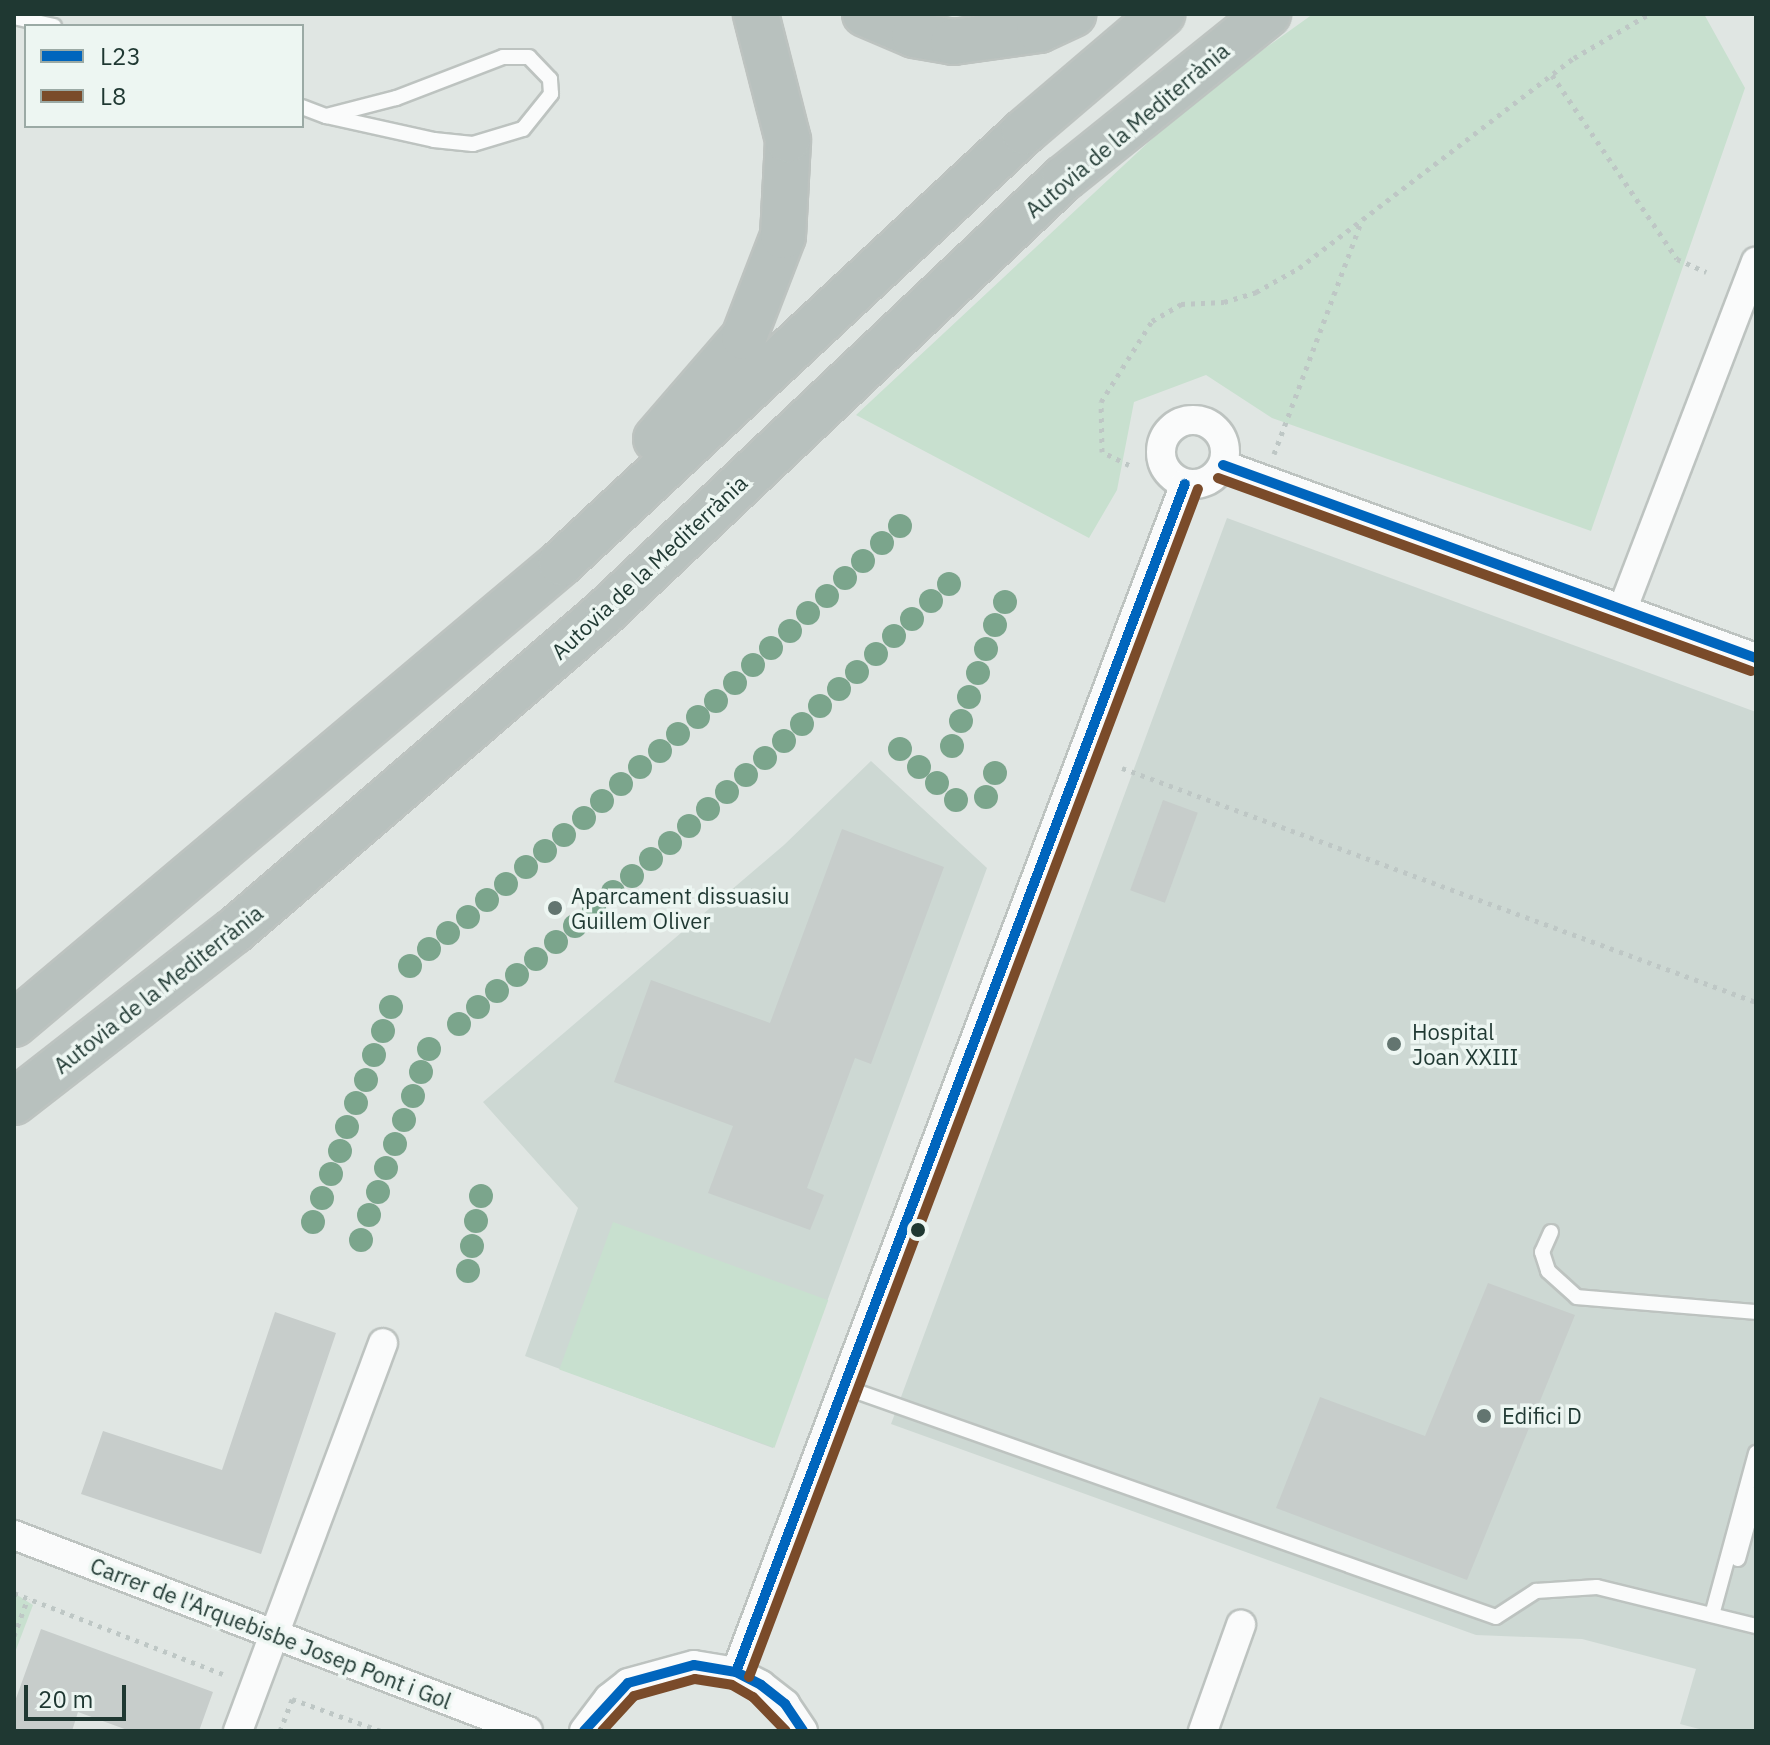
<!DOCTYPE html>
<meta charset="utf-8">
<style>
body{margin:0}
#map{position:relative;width:1770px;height:1745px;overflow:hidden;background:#e0e6e3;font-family:"IBM Plex Sans",sans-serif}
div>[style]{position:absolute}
.built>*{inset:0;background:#cdd8d3}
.green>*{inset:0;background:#c8e0cf;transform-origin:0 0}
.building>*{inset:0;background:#c7cdcb;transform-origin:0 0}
.path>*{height:5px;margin-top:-2.5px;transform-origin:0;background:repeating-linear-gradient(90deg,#bec7c5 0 4px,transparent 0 10px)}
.roads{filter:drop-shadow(2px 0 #bdc3c0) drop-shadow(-2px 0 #bdc3c0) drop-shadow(0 2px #bdc3c0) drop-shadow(0 -2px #bdc3c0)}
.lane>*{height:14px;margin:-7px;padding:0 7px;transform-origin:7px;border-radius:7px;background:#fafbfb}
.street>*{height:28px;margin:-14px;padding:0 14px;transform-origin:14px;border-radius:14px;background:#fafbfb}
.street>.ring{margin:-14px;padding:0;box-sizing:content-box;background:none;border:28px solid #fafbfb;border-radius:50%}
.highway>*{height:44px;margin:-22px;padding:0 22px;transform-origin:22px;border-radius:22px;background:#b8c1be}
.bus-1>*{height:10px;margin:-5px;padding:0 5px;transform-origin:5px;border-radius:5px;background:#0065bd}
.bus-2>*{height:10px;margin:-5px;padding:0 5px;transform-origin:5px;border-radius:5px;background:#7a4b2a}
.trees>*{width:24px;height:24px;margin:-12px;border-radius:50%;background:#7ba58c}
.dots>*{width:22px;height:22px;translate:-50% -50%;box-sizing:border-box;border:4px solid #edf6f2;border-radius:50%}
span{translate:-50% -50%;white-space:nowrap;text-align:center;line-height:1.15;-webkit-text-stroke:7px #edf6f2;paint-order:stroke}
.street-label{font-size:22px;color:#1f3832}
.poi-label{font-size:22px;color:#1f3832}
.left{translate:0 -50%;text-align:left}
.frame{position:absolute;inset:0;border:16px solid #1f3832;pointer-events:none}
.legend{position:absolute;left:24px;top:24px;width:280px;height:104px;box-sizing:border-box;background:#edf6f2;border:2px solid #9baaa5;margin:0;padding:10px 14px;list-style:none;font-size:24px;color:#1f3832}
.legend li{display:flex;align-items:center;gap:16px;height:40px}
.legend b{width:40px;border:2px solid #9baaa5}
.scale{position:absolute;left:24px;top:1685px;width:102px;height:36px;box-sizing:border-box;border:4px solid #1f3832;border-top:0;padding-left:10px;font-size:24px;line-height:28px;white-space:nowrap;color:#1f3832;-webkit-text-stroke:6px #edf6f2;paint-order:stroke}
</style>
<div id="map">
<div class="built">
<i style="clip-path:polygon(1227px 518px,1756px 712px,1756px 1731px,1707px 1731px,1680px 1724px,1696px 1669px,1582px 1639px,1476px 1635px,891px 1424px)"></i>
<i style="clip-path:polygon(871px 761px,987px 868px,773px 1448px,525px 1356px,578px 1208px,483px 1102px,784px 845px)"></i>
</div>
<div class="green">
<i style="clip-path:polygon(1313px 14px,1704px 14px,1745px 88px,1591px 531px,1272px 418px,1206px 375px,1134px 402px,1117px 490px,1089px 538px,856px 415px,1198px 96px)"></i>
<i style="left:613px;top:1222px;width:229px;height:157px;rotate:20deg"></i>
<i style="clip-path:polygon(14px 1593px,33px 1605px,14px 1655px)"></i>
</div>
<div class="building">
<i style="left:1163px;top:800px;width:37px;height:96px;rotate:20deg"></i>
<i style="clip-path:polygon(842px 829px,944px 867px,871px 1064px,855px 1058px,807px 1188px,824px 1195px,810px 1230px,708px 1193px,733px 1126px,614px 1082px,651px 980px,770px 1023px)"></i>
<i style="clip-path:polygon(1488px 1283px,1575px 1315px,1467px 1580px,1276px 1508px,1320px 1397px,1425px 1436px)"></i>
<i style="clip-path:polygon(275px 1312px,336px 1333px,261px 1554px,81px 1494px,103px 1431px,222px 1470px)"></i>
<i style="clip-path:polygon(41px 1629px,213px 1692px,199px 1731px,130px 1731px,78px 1712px,72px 1731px,14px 1731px,14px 1704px)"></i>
</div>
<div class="path">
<i style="left:1552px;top:75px;width:222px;rotate:55.8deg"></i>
<i style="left:1677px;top:259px;width:32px;rotate:24deg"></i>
<i style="left:1274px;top:454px;width:250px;rotate:-69.4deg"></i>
<i style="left:1129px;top:465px;width:30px;rotate:-154deg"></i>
<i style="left:1102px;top:452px;width:50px;rotate:-91.1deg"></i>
<i style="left:1101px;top:402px;width:96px;rotate:-57.8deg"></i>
<i style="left:1152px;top:321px;width:34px;rotate:-30deg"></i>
<i style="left:1181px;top:304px;width:43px;rotate:-2.7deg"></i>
<i style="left:1224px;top:302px;width:34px;rotate:-17deg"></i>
<i style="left:1256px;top:292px;width:49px;rotate:-29.2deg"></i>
<i style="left:1299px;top:268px;width:346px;rotate:-37.4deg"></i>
<i style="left:1574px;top:58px;width:87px;rotate:-30.4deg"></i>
<i style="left:1122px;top:768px;width:676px;rotate:20.26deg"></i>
<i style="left:14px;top:1593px;width:224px;rotate:21.2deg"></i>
<i style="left:14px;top:1636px;width:40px;rotate:-69.8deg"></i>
<i style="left:280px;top:1731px;width:34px;rotate:-69deg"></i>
<i style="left:292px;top:1699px;width:95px;rotate:19.8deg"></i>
</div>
<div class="roads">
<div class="lane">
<i style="left:14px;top:17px;width:41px;rotate:12.7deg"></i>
<i style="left:302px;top:107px;width:26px;rotate:21deg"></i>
<i style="left:326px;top:116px;width:111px;rotate:12.5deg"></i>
<i style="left:434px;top:140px;width:39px;rotate:6deg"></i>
<i style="left:473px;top:144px;width:52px;rotate:-16.7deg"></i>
<i style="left:523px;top:129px;width:45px;rotate:-51.3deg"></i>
<i style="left:551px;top:94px;width:15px;rotate:-94deg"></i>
<i style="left:550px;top:79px;width:30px;rotate:-134deg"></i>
<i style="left:529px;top:57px;width:26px;rotate:180deg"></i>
<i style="left:503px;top:57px;width:115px;rotate:159deg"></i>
<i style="left:396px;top:98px;width:72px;rotate:165.6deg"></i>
<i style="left:1551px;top:1232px;width:22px;rotate:114deg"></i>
<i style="left:1542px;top:1252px;width:20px;rotate:72deg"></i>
<i style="left:1548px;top:1271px;width:39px;rotate:42deg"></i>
<i style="left:1577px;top:1297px;width:180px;rotate:4.8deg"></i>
<i style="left:844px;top:1387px;width:691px;rotate:19.43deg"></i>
<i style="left:1496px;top:1617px;width:48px;rotate:-33deg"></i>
<i style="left:1536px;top:1591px;width:61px;rotate:-3.8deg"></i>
<i style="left:1597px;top:1587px;width:164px;rotate:13.8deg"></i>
<i style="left:1738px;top:1559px;width:67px;rotate:-74.5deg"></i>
<i style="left:1712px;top:1615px;width:168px;rotate:-74.8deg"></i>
</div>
<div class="street">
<i class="ring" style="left:1161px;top:420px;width:36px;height:36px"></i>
<i style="left:1223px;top:465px;width:567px;rotate:19.91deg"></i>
<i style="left:1623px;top:608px;width:371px;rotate:-69deg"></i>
<i style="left:14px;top:1535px;width:550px;rotate:20.87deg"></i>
<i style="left:736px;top:1672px;width:1270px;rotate:-69.3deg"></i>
<i style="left:238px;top:1731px;width:414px;rotate:-69.5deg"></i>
<i style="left:584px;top:1731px;width:41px;rotate:-52.9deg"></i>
<i style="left:609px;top:1698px;width:24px;rotate:-38deg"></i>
<i style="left:628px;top:1683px;width:68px;rotate:-15.3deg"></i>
<i style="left:694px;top:1665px;width:43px;rotate:9.5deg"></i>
<i style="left:736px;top:1672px;width:28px;rotate:27deg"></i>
<i style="left:761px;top:1685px;width:31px;rotate:38deg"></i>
<i style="left:785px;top:1704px;width:32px;rotate:56deg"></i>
<i style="left:1203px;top:1731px;width:113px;rotate:-70.3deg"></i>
</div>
<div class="highway">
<i style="left:865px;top:14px;width:53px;rotate:23.2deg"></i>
<i style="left:914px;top:35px;width:40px;rotate:10deg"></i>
<i style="left:953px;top:42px;width:87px;rotate:-7.9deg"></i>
<i style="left:1039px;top:30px;width:38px;rotate:-25deg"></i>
<i style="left:656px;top:439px;width:135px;rotate:-49.2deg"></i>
<i style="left:744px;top:337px;width:108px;rotate:-68.9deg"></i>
<i style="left:783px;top:236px;width:96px;rotate:-87deg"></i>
<i style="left:788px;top:140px;width:130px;rotate:-104.3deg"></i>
<i style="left:14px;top:1024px;width:715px;rotate:-40.12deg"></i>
<i style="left:561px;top:563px;width:633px;rotate:-42.95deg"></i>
<i style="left:1024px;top:132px;width:182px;rotate:-40.5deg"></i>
<i style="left:14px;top:1102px;width:279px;rotate:-37.9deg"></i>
<i style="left:234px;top:931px;width:494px;rotate:-40.7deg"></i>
<i style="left:608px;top:609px;width:627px;rotate:-43.39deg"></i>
<i style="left:1064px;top:178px;width:262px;rotate:-38.8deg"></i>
</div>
</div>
<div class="bus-1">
<i style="left:1223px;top:465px;width:567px;rotate:19.91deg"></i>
<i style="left:736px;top:1672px;width:1270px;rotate:-69.3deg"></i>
<i style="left:584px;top:1731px;width:65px;rotate:-47.5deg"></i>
<i style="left:628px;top:1683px;width:68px;rotate:-15.3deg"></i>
<i style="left:694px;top:1665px;width:43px;rotate:9.5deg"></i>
<i style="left:736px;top:1672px;width:28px;rotate:27deg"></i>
<i style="left:761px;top:1685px;width:31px;rotate:38deg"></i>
<i style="left:785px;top:1704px;width:32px;rotate:56deg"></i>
</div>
<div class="bus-2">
<i style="left:1218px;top:478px;width:567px;rotate:19.91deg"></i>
<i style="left:749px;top:1677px;width:1270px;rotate:-69.3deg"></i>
<i style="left:602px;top:1731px;width:47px;rotate:-47.6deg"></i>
<i style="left:634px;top:1696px;width:63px;rotate:-15.6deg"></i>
<i style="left:695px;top:1679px;width:37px;rotate:9deg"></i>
<i style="left:732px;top:1685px;width:24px;rotate:30deg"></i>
<i style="left:753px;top:1697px;width:47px;rotate:45.9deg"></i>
</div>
<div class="trees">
<i style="left:900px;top:526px"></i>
<i style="left:882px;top:543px"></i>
<i style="left:863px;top:561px"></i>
<i style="left:845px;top:578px"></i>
<i style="left:949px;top:584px"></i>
<i style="left:827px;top:596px"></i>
<i style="left:931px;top:601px"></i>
<i style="left:1005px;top:602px"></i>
<i style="left:808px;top:613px"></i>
<i style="left:912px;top:619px"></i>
<i style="left:995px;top:625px"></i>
<i style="left:790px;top:631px"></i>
<i style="left:894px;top:636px"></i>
<i style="left:771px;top:648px"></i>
<i style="left:986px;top:649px"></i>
<i style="left:876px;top:654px"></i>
<i style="left:753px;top:665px"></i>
<i style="left:857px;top:672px"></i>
<i style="left:978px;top:673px"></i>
<i style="left:735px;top:683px"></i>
<i style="left:839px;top:689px"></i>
<i style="left:969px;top:697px"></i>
<i style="left:716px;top:701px"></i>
<i style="left:820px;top:706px"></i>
<i style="left:698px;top:717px"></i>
<i style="left:961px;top:721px"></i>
<i style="left:802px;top:724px"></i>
<i style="left:678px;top:734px"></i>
<i style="left:784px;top:741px"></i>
<i style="left:952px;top:746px"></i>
<i style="left:900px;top:749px"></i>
<i style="left:660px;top:751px"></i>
<i style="left:765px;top:758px"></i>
<i style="left:640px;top:767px"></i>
<i style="left:919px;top:767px"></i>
<i style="left:995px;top:773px"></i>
<i style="left:746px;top:775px"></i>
<i style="left:937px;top:783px"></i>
<i style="left:621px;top:784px"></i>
<i style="left:727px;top:792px"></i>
<i style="left:986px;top:797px"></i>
<i style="left:956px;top:800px"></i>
<i style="left:602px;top:801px"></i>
<i style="left:708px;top:809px"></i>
<i style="left:584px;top:818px"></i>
<i style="left:689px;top:826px"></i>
<i style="left:564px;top:835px"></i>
<i style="left:670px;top:843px"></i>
<i style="left:545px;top:851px"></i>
<i style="left:651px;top:859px"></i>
<i style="left:526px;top:867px"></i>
<i style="left:632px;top:876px"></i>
<i style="left:506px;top:884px"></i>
<i style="left:613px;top:892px"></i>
<i style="left:487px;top:900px"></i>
<i style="left:594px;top:909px"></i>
<i style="left:468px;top:917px"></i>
<i style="left:575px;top:926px"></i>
<i style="left:448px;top:933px"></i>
<i style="left:556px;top:942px"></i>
<i style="left:429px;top:949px"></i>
<i style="left:536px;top:959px"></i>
<i style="left:410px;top:966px"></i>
<i style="left:517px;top:975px"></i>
<i style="left:497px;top:991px"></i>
<i style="left:391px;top:1007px"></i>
<i style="left:478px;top:1007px"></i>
<i style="left:459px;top:1024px"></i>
<i style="left:383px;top:1031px"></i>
<i style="left:429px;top:1049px"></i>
<i style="left:374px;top:1055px"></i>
<i style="left:421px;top:1072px"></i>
<i style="left:366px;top:1080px"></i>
<i style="left:413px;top:1096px"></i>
<i style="left:356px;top:1103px"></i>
<i style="left:404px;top:1120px"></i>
<i style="left:347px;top:1127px"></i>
<i style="left:395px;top:1144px"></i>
<i style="left:340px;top:1151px"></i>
<i style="left:386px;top:1168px"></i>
<i style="left:331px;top:1174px"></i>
<i style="left:378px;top:1192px"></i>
<i style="left:481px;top:1196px"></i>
<i style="left:322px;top:1198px"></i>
<i style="left:369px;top:1215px"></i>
<i style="left:476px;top:1221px"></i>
<i style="left:313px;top:1222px"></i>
<i style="left:361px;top:1240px"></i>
<i style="left:472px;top:1246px"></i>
<i style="left:468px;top:1271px"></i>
</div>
<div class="dots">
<i style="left:555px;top:908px;background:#637570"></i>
<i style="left:1394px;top:1044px;background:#637570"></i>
<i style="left:918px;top:1230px;background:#1f3832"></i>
<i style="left:1484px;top:1416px;background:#637570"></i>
</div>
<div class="street-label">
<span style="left:1127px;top:130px;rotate:-40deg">Autovia de la Mediterrània</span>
<span style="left:649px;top:567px;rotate:-43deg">Autovia de la Mediterrània</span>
<span style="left:158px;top:989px;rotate:-38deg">Autovia de la Mediterrània</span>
<span style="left:271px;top:1633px;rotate:21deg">Carrer de l'Arquebisbe Josep Pont i Gol</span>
</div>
<div class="poi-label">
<span class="left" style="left:571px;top:908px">Aparcament dissuasiu<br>Guillem Oliver</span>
<span class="left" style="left:1412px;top:1044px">Hospital<br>Joan XXIII</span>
<span class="left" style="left:1502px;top:1416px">Edifici D</span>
</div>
<div class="frame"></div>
<ul class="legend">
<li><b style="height:10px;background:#0065bd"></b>L23</li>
<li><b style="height:10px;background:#7a4b2a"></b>L8</li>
</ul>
<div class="scale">20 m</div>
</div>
